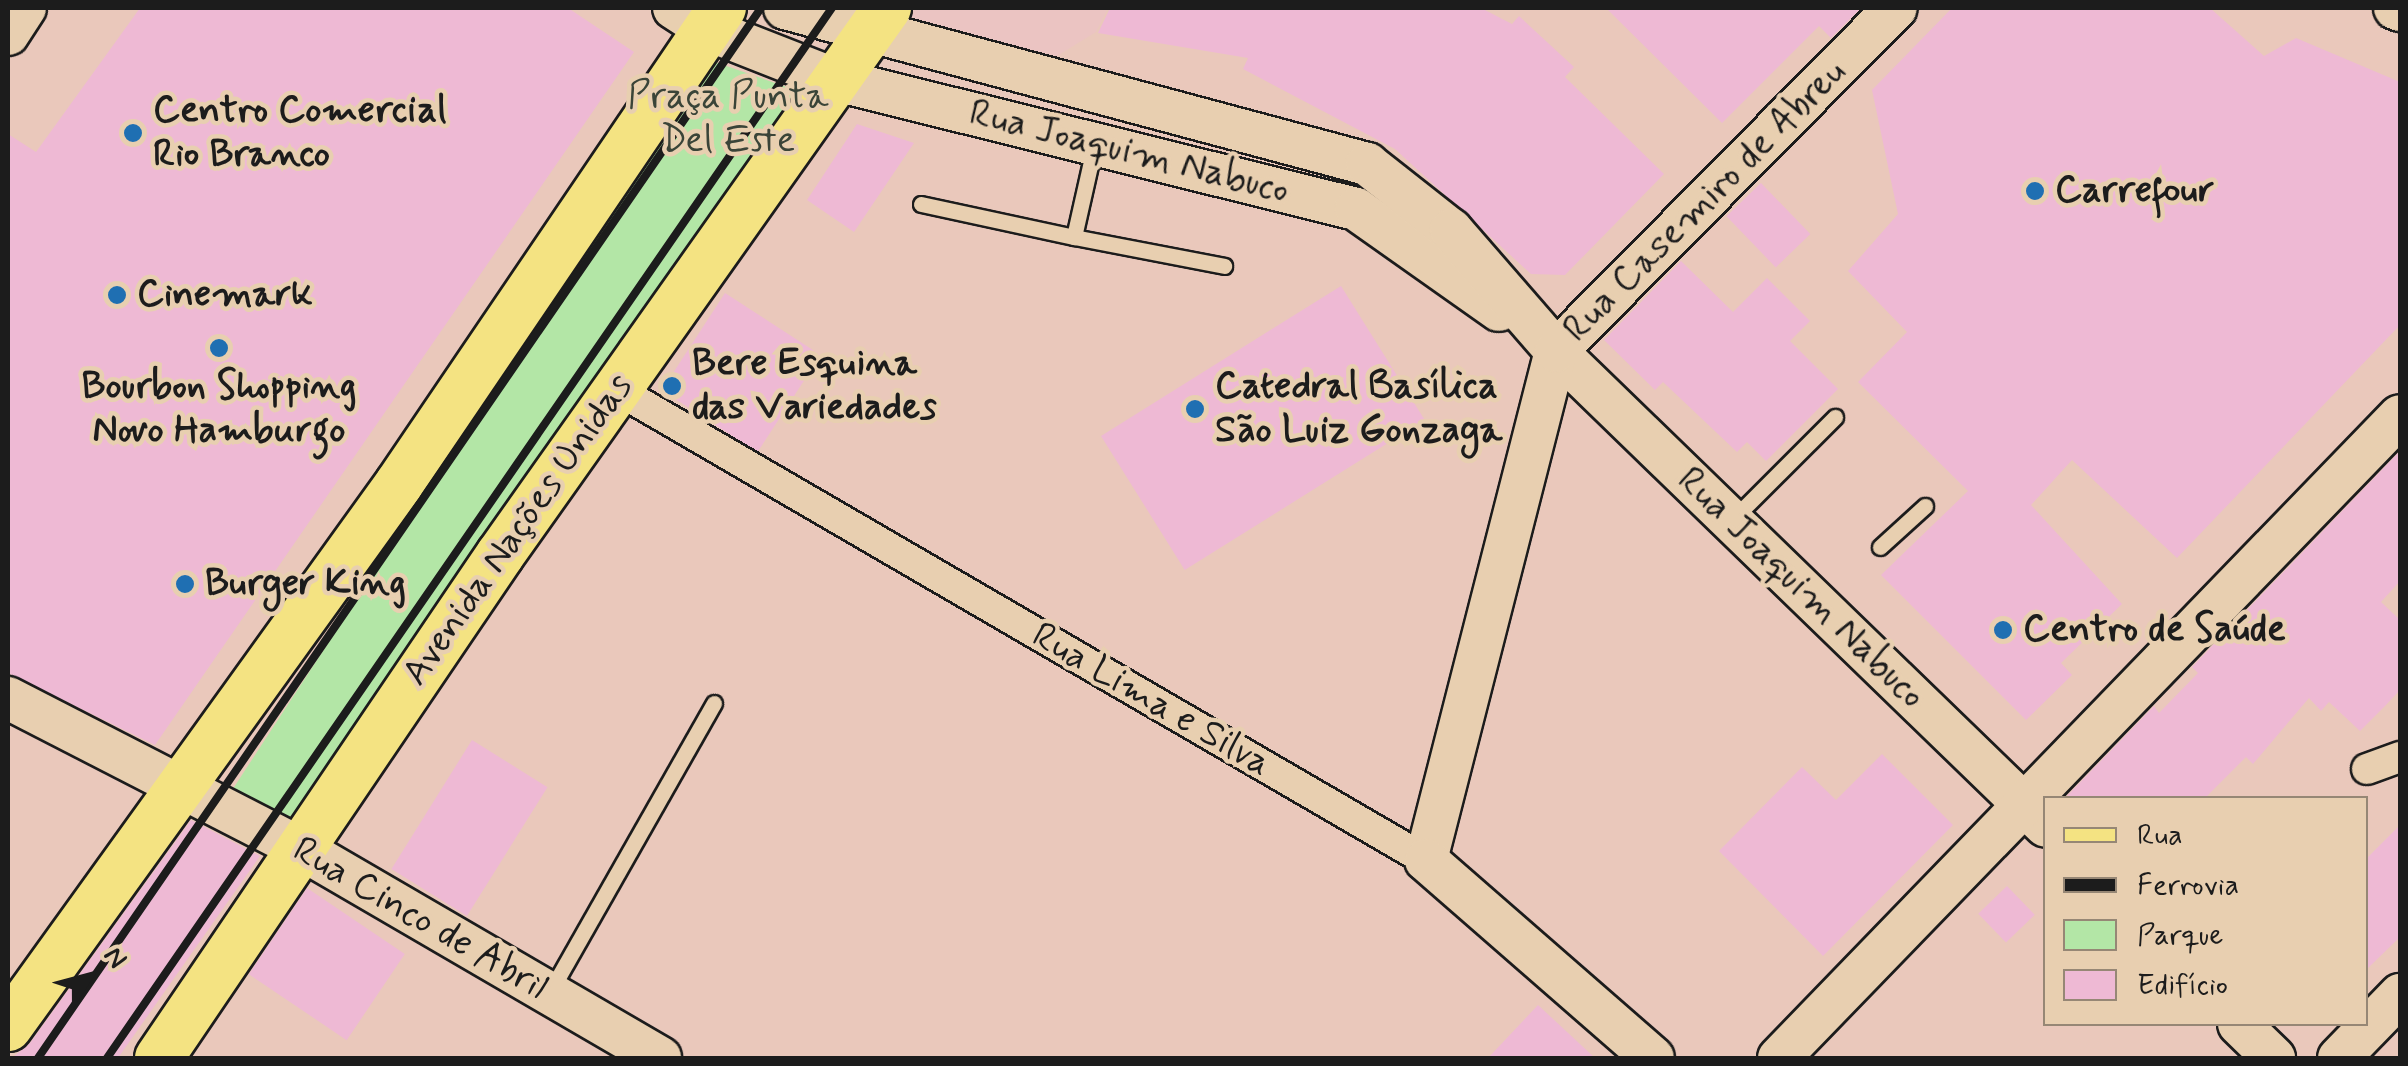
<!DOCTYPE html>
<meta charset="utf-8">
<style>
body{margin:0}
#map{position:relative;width:2408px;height:1066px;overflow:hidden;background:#eac8bb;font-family:Mynerve,sans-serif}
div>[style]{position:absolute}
.built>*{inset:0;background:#ebc4c2}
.green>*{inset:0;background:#b3e6a6}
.building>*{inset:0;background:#eeb9d4;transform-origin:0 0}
.roads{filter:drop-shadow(2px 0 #1c1c1c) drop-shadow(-2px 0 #1c1c1c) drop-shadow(0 2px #1c1c1c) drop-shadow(0 -2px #1c1c1c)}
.lane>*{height:15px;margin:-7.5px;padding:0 7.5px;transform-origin:7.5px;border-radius:7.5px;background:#e8cfb0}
.street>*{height:30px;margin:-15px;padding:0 15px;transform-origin:15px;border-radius:15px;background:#e8cfb0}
.secondary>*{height:42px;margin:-21px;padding:0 21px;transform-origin:21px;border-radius:21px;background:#e8cfb0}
.primary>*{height:48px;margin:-24px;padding:0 24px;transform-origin:24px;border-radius:24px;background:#f4e382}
.rail>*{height:8px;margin:-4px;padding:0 4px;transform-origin:4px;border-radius:4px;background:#1c1c1c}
.dots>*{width:28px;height:28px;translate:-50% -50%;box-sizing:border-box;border:5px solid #e8cfb0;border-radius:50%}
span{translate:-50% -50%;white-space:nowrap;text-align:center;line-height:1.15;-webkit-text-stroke:9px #e8cfb0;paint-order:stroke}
.park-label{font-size:38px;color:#3a4438}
.poi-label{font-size:38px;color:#1c1c1c;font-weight:700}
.left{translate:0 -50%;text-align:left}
.street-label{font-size:38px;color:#1c1c1c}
.frame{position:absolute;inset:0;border:10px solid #1c1c1c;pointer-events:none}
.legend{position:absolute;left:2043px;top:796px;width:325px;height:230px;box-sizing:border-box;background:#e8cfb0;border:2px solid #968775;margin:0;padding:12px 18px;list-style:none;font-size:30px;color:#1c1c1c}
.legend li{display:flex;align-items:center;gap:20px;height:50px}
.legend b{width:50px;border:2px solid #968775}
.north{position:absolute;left:40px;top:926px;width:100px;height:100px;-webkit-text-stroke:8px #e8cfb0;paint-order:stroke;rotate:54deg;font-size:28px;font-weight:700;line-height:40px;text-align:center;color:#1c1c1c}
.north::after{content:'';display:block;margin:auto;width:35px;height:45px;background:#1c1c1c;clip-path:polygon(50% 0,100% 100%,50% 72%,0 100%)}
</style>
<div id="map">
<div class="built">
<i style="clip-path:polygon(886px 8px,1108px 8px,1096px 32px,1026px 75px,878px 36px)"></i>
</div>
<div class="green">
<i style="clip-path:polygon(709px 60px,807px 94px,282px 834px,223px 804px)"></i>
</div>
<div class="building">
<i style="clip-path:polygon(140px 8px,568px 8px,634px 52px,155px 745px,8px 673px,8px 134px,36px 152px)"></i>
<i style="clip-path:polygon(1110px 8px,1481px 8px,1512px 24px,1519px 16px,1574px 67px,1565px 77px,1664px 174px,1565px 275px,1531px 274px,1395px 149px,1243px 69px,1248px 58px,1098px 33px)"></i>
<i style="clip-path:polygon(1606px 8px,1861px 8px,1831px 38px,1819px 26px,1722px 123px)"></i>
<i style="clip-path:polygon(1952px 8px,2210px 8px,2264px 56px,2296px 38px,2400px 82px,2400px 325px,2177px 558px,2072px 460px,2031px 505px,2122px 604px,2061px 663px,2072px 675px,2026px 720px,1881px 575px,1968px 491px,1858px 382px,1907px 332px,1848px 271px,1898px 214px,1872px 90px)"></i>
<i style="clip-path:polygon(857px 124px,914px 143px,854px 232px,807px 200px)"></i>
<i style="left:1761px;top:183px;width:71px;height:48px;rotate:46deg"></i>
<i style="clip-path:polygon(1681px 261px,1733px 312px,1767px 278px,1810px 321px,1790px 341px,1838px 389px,1766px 461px,1747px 442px,1737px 452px,1663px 382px,1655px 390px,1604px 340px)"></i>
<i style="left:1341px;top:286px;width:158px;height:283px;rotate:58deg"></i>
<i style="left:725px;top:293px;width:114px;height:116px;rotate:33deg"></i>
<i style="clip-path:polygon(2400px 451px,2400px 581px,2381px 602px,2400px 620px,2400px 690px,2385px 706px,2360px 731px,2329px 702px,2321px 711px,2309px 698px,2253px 764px,2246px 757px,2205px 798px,2065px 798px,2154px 706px,2159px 713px,2198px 673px,2192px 667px)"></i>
<i style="left:472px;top:740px;width:89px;height:152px;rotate:32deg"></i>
<i style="clip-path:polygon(1882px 754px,1953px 825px,1823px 956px,1719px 851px,1802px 767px,1836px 800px)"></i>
<i style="clip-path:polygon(191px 820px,260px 856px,118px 1058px,12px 1058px,30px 1043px)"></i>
<i style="clip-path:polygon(2400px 825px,2400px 937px,2366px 970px,2366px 859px)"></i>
<i style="left:2007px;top:886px;width:40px;height:40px;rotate:46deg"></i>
<i style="left:307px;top:888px;width:118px;height:104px;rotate:34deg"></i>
<i style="clip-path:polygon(1538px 1005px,1595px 1058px,1488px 1058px)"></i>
</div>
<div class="roads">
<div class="lane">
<i style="left:1094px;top:148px;width:91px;rotate:102.7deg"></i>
<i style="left:1074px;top:237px;width:153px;rotate:10.9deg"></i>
<i style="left:921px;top:204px;width:157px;rotate:12.2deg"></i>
<i style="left:1734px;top:518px;width:143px;rotate:-45deg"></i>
<i style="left:1880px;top:547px;width:61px;rotate:-42.3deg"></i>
<i style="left:551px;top:990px;width:330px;rotate:-60.4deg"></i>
</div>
<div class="street">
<i style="left:616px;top:389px;width:937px;rotate:30.18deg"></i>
<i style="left:2367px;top:769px;width:35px;rotate:-20deg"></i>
</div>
<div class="secondary">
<i style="left:674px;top:8px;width:38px;rotate:33deg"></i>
<i style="left:706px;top:29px;width:140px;rotate:21.4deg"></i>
<i style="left:836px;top:80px;width:536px;rotate:13.93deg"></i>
<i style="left:1356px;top:209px;width:175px;rotate:35.2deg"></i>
<i style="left:785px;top:8px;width:603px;rotate:15deg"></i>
<i style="left:1367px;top:164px;width:107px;rotate:38.2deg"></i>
<i style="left:1451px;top:230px;width:160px;rotate:49deg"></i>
<i style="left:1556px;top:351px;width:682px;rotate:44.11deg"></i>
<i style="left:2395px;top:8px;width:5px;rotate:22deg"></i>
<i style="left:8px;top:34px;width:31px;rotate:-57deg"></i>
<i style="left:1556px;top:351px;width:525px;rotate:104.33deg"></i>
<i style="left:1426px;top:860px;width:301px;rotate:41.1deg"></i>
<i style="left:1556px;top:351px;width:483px;rotate:-45.3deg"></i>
<i style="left:8px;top:698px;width:326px;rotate:27.2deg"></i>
<i style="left:298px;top:847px;width:419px;rotate:30.2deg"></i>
<i style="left:2239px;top:1024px;width:49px;rotate:44.2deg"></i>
<i style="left:1779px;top:1058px;width:893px;rotate:-45.95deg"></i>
<i style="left:2339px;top:1058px;width:88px;rotate:-45.9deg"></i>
</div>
<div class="primary">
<i style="left:8px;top:1027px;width:669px;rotate:-54.24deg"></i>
<i style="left:399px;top:484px;width:575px;rotate:-55.84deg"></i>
<i style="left:159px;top:1058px;width:608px;rotate:-55.87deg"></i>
<i style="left:500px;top:555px;width:670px;rotate:-54.72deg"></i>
</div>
</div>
<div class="rail">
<i style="left:38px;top:1058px;width:1275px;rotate:-55.45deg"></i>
<i style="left:107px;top:1058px;width:1276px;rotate:-55.38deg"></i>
</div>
<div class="dots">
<i style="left:133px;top:133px;background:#1f6fb2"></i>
<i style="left:2035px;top:191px;background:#1f6fb2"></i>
<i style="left:117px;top:295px;background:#1f6fb2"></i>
<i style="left:219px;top:348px;background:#1f6fb2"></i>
<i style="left:672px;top:386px;background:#1f6fb2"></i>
<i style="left:1195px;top:409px;background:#1f6fb2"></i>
<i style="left:185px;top:584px;background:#1f6fb2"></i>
<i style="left:2003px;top:630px;background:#1f6fb2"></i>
</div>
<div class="park-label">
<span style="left:728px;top:119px">Praça Punta<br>Del Este</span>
</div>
<div class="poi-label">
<span class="left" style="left:153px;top:133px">Centro Comercial<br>Rio Branco</span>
<span class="left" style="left:2055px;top:191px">Carrefour</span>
<span class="left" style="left:137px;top:295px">Cinemark</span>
<span class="left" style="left:692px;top:386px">Bere Esquina<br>das Variedades</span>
<span style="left:219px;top:409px">Bourbon Shopping<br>Novo Hamburgo</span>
<span class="left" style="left:1215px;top:409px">Catedral Basílica<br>São Luiz Gonzaga</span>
<span class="left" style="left:205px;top:584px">Burger King</span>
<span class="left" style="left:2023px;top:630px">Centro de Saúde</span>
</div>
<div class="street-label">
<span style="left:1129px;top:152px;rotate:14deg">Rua Joaquim Nabuco</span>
<span style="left:1705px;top:201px;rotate:-45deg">Rua Casemiro de Abreu</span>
<span style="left:518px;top:530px;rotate:-55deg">Avenida Nações Unidas</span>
<span style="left:1801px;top:588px;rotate:44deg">Rua Joaquim Nabuco</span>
<span style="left:1151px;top:700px;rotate:30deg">Rua Lima e Silva</span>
<span style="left:420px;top:919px;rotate:30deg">Rua Cinco de Abril</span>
</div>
<div class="frame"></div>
<ul class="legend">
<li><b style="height:12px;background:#f4e382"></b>Rua</li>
<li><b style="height:12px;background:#1c1c1c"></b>Ferrovia</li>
<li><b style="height:28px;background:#b3e6a6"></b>Parque</li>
<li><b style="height:28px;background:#eeb9d4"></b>Edifício</li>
</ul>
<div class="north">N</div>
</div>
